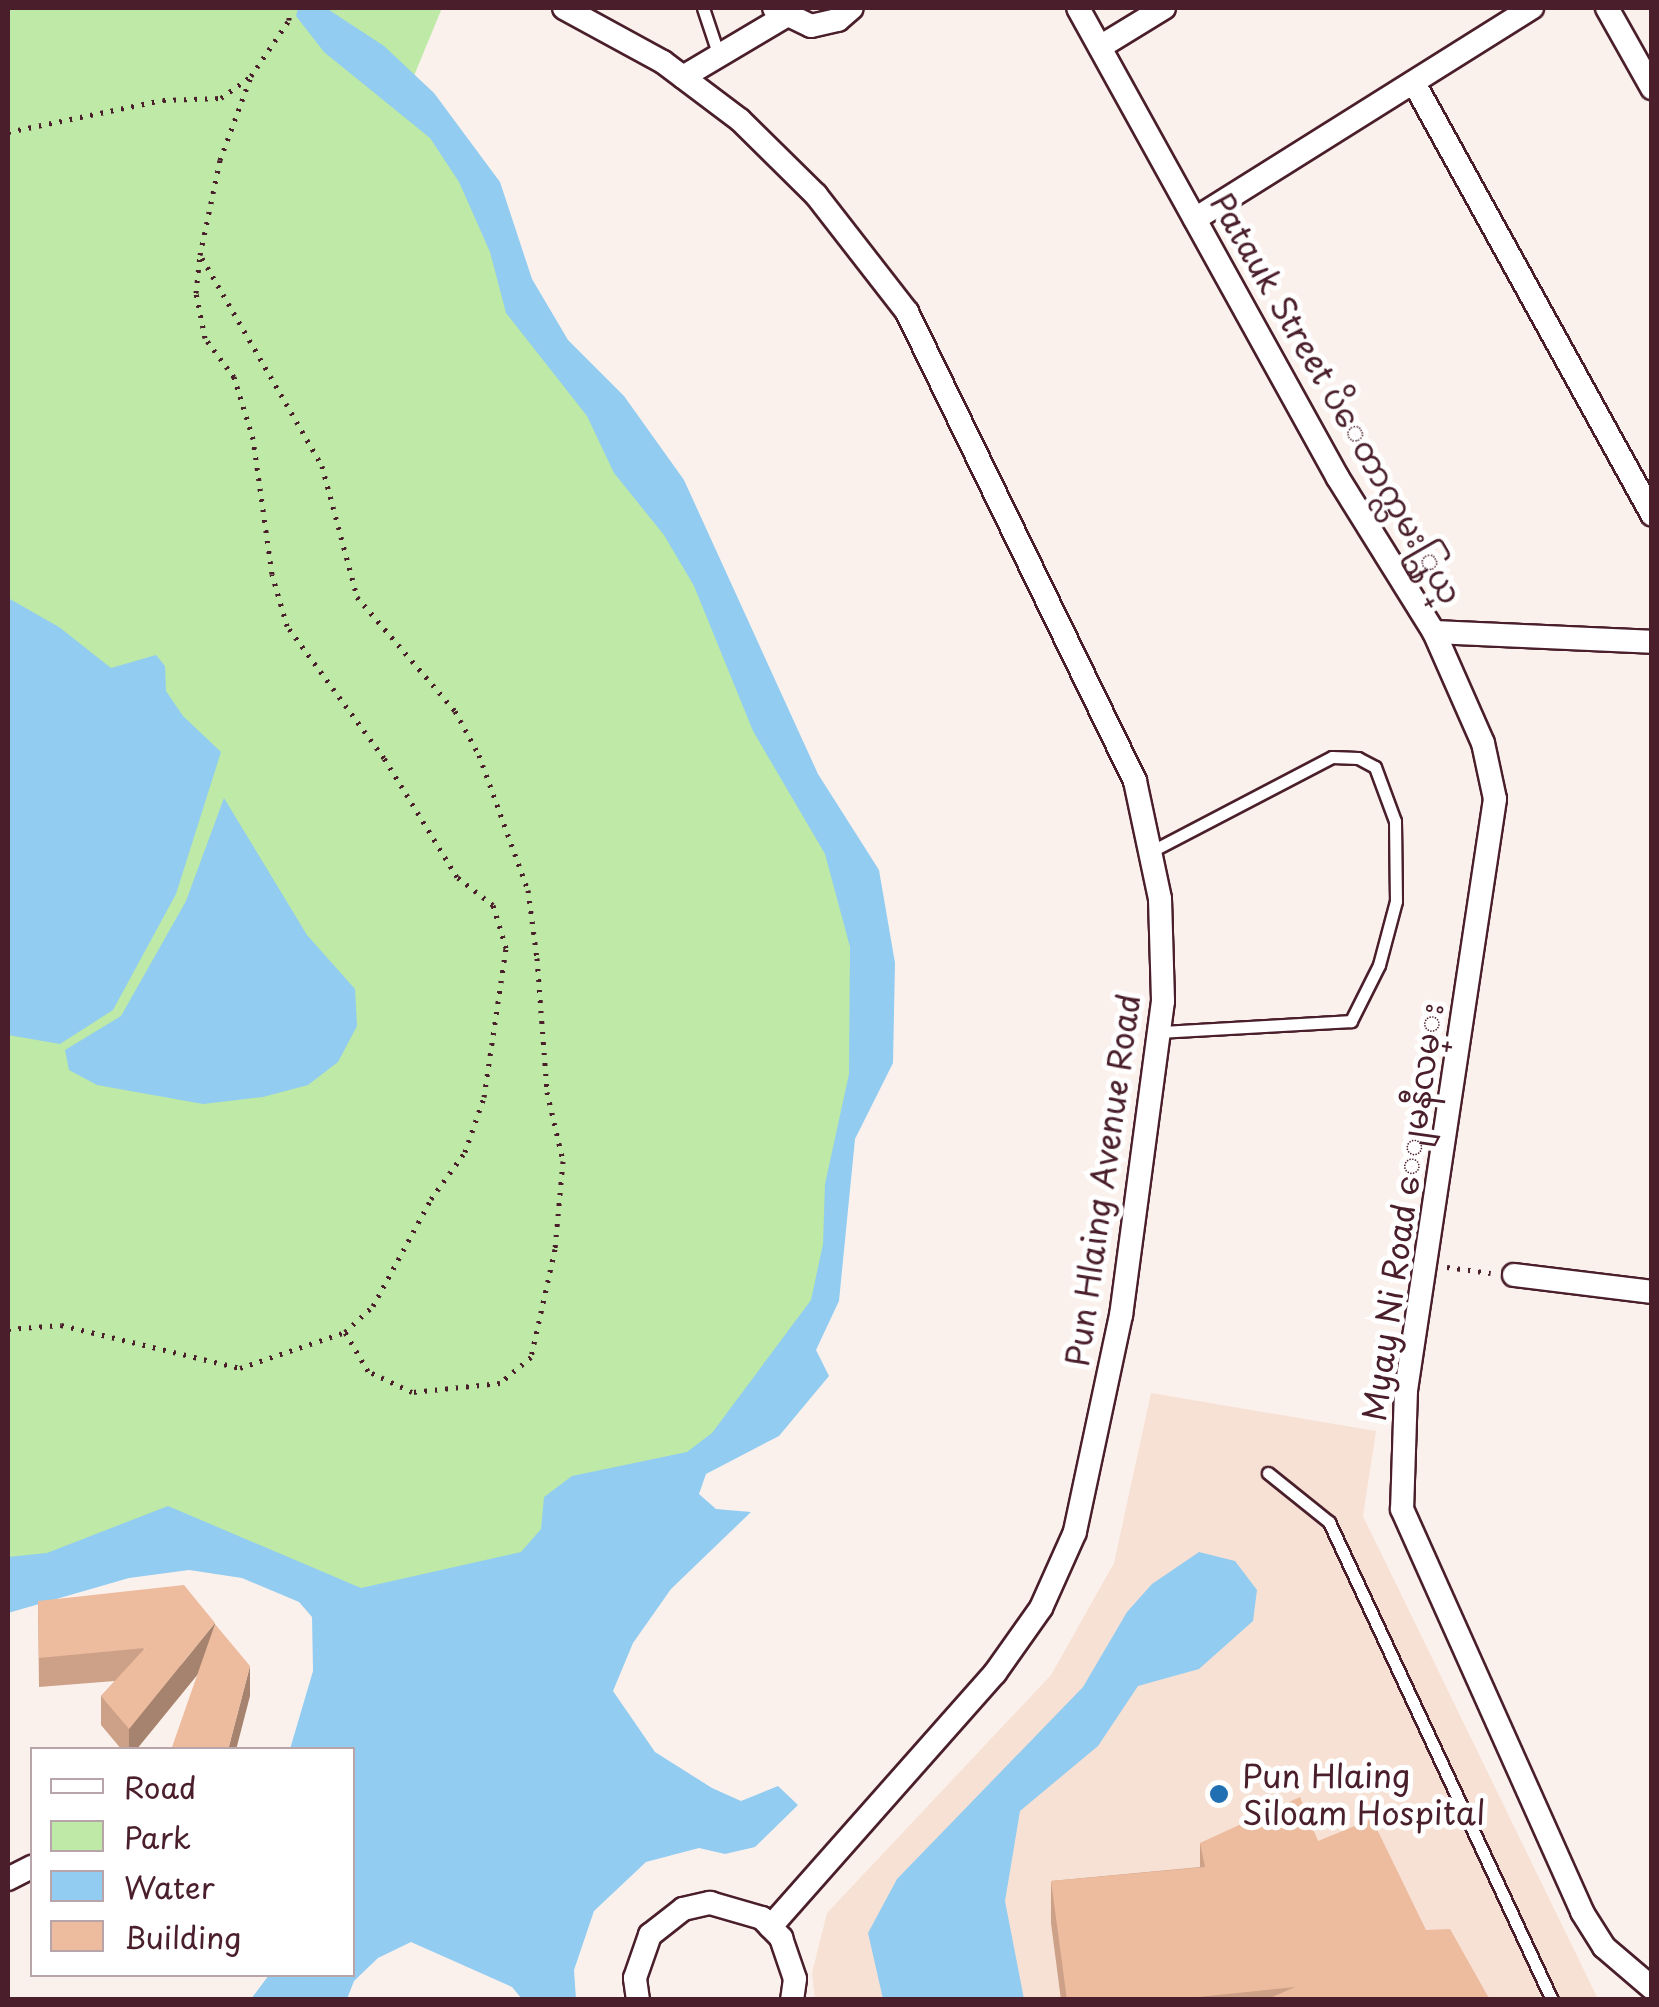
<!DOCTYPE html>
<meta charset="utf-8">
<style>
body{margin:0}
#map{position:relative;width:1659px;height:2007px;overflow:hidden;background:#fbf1ec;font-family:"Playpen Sans","Noto Sans Myanmar",sans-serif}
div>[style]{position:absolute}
.built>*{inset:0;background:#f7e1d5}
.green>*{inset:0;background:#bee9a6}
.water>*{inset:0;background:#92ccf1}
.path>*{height:5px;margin-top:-2.5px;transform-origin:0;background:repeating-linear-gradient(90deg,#4a1f2b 0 2.5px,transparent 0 10.5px)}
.roads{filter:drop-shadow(2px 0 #4a1f2b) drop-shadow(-2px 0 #4a1f2b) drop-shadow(0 2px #4a1f2b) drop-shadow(0 -2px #4a1f2b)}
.service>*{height:11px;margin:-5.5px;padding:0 5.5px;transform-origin:5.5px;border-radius:5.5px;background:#fff}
.minor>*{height:22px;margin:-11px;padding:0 11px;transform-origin:11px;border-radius:11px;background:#fff}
.wall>*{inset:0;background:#cca188}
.shaded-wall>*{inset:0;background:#a6836f}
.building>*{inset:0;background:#edbb9e}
.dots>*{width:28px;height:28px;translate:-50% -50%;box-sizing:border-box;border:5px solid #fff;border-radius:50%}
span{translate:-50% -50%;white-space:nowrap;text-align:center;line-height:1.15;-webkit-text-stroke:10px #fff;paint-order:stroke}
.street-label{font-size:32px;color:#4a1f2b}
.poi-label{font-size:32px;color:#4a1f2b}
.left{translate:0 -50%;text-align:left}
.frame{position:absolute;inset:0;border:10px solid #4a1f2b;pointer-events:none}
.legend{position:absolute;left:30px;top:1747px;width:325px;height:230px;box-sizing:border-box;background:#fff;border:2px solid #b7a5aa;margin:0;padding:12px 18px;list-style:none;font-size:30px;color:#4a1f2b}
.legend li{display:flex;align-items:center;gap:20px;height:50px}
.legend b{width:50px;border:2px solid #b7a5aa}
</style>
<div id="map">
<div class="built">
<i style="clip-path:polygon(1151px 1393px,1376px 1431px,1363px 1516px,1598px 1999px,815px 2000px,812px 1973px,827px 1913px,1051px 1675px,1114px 1563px)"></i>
</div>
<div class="green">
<i style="clip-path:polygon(8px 8px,442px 8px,406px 95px,476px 171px,543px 321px,661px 498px,851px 870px,873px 1037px,827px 1292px,561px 1650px,178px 1542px,8px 1576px)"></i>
</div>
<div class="water">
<i style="clip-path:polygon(298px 8px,326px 8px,384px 46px,434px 93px,500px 182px,532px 279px,568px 340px,624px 396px,684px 480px,818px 774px,879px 870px,895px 963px,893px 1063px,855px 1139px,839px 1301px,816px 1350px,829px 1376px,779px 1436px,706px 1474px,699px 1494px,716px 1509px,751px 1512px,671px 1589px,633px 1643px,613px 1691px,655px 1752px,712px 1788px,741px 1801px,778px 1786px,798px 1805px,755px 1847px,725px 1854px,699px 1848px,646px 1862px,594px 1911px,574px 1970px,576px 1999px,522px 1999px,512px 1987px,411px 1942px,378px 1958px,354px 1981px,347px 1999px,251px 1999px,269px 1975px,352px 1974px,352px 1750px,290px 1749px,313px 1671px,312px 1617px,299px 1602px,242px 1578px,189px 1570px,129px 1578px,8px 1613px,8px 1557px,47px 1553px,168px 1506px,361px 1588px,521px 1552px,541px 1529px,544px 1497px,572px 1476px,687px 1452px,712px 1433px,811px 1300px,823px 1244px,825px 1184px,849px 1074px,850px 947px,825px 854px,753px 731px,694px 586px,664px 535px,614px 473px,587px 416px,506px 313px,490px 252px,459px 182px,430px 138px,324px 52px,296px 16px)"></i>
<i style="clip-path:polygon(8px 598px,59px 627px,111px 668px,156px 655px,165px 666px,166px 691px,183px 716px,221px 752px,176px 894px,113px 1010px,60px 1044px,8px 1035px)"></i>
<i style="clip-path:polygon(224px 798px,307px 935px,355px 989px,357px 1026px,338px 1062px,308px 1085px,263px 1097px,203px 1104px,97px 1085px,69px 1070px,65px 1050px,121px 1016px,186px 901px)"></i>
<i style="clip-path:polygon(1199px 1552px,1235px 1561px,1257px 1590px,1253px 1621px,1199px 1669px,1138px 1686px,1098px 1746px,1020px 1811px,1005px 1901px,1024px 1999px,883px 1999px,868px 1933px,897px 1879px,1083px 1687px,1127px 1612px,1152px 1584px)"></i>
</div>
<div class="path">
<i style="left:8px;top:132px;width:158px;rotate:-11.7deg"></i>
<i style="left:163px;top:100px;width:58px;rotate:-2deg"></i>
<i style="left:221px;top:98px;width:37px;rotate:-36deg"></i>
<i style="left:251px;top:76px;width:68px;rotate:-55.8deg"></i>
<i style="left:289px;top:20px;width:12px;rotate:-90deg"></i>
<i style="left:202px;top:258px;width:240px;rotate:60deg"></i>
<i style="left:322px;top:466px;width:136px;rotate:75deg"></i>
<i style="left:357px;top:597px;width:150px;rotate:49.3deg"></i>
<i style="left:455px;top:711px;width:50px;rotate:61.4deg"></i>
<i style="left:479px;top:755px;width:144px;rotate:70.1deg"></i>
<i style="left:528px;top:890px;width:69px;rotate:82.5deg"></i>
<i style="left:537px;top:958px;width:134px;rotate:85.7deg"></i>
<i style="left:547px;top:1092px;width:71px;rotate:76.9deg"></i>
<i style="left:563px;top:1161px;width:88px;rotate:95.2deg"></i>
<i style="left:555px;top:1249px;width:111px;rotate:102.5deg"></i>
<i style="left:531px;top:1357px;width:40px;rotate:140deg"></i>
<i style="left:500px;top:1383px;width:88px;rotate:174.2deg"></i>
<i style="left:412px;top:1392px;width:49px;rotate:-154.5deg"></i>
<i style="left:368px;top:1371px;width:45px;rotate:-120.5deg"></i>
<i style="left:1447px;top:1267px;width:44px;rotate:7.8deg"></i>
<i style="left:8px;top:1329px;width:53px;rotate:-4.3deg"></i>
<i style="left:61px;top:1325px;width:184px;rotate:13.5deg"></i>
<i style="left:240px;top:1368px;width:111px;rotate:-18.9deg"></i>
<i style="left:345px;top:1332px;width:38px;rotate:-43deg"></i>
<i style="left:373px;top:1306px;width:122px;rotate:-61.5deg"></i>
<i style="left:431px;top:1199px;width:58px;rotate:-54.1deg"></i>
<i style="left:465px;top:1152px;width:58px;rotate:-70.9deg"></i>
<i style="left:484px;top:1097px;width:151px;rotate:-81.6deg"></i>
<i style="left:506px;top:948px;width:45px;rotate:-106.8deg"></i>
<i style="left:493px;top:905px;width:46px;rotate:-142.1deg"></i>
<i style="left:457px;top:877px;width:140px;rotate:-121.5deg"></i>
<i style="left:384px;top:758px;width:164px;rotate:-126.3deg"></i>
<i style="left:287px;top:626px;width:54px;rotate:-106.1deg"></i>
<i style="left:272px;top:574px;width:136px;rotate:-98deg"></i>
<i style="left:253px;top:439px;width:65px;rotate:-107deg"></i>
<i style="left:234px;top:377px;width:49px;rotate:-126.6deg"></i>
<i style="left:205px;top:338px;width:46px;rotate:-101.3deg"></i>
<i style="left:196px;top:293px;width:38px;rotate:-84deg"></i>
<i style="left:200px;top:255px;width:97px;rotate:-78.1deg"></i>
<i style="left:220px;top:160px;width:90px;rotate:-69.7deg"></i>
</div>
<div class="roads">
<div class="service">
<i style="left:703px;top:8px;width:47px;rotate:71.6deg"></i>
<i style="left:1150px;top:852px;width:205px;rotate:-27.6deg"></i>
<i style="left:1332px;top:757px;width:26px;rotate:2deg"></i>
<i style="left:1358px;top:758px;width:19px;rotate:28deg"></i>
<i style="left:1375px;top:767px;width:58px;rotate:69.7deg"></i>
<i style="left:1395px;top:821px;width:80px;rotate:89.3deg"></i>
<i style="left:1396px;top:901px;width:66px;rotate:104.9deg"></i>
<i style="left:1379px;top:965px;width:63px;rotate:116.6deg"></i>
<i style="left:1351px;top:1021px;width:192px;rotate:176.7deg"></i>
<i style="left:1268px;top:1473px;width:78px;rotate:38.8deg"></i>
<i style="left:1329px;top:1522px;width:527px;rotate:64.99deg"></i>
</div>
<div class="minor">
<i style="left:564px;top:8px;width:113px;rotate:28.6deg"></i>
<i style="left:663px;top:62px;width:96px;rotate:37deg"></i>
<i style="left:740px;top:120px;width:107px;rotate:44.6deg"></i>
<i style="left:816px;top:195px;width:148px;rotate:52.1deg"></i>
<i style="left:907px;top:312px;width:521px;rotate:64.07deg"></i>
<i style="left:1135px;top:781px;width:121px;rotate:78deg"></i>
<i style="left:1160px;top:899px;width:102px;rotate:88.3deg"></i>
<i style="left:1163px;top:1001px;width:317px;rotate:97.6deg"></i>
<i style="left:1121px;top:1315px;width:222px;rotate:102deg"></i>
<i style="left:1075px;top:1532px;width:83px;rotate:114.1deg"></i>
<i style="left:1041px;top:1608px;width:80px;rotate:125.3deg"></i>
<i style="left:995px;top:1673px;width:339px;rotate:131.5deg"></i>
<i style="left:774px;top:8px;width:41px;rotate:25.9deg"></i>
<i style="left:811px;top:26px;width:28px;rotate:-13deg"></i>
<i style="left:838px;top:20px;width:18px;rotate:-41deg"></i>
<i style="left:1078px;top:8px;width:537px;rotate:61.05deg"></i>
<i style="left:1338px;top:478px;width:181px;rotate:58.1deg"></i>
<i style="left:1434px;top:632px;width:218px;rotate:2.6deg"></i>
<i style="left:1607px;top:8px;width:92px;rotate:60.6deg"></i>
<i style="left:1100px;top:47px;width:75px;rotate:-31.4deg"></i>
<i style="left:683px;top:77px;width:117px;rotate:-30.7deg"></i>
<i style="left:1414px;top:83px;width:493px;rotate:61.1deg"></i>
<i style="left:1195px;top:219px;width:398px;rotate:-32.1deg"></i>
<i style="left:1434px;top:632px;width:121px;rotate:66.2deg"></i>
<i style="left:1483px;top:743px;width:57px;rotate:77.9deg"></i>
<i style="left:1495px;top:799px;width:598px;rotate:98.56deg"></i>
<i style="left:1406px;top:1390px;width:119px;rotate:91.9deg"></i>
<i style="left:1402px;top:1509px;width:441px;rotate:65.9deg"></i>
<i style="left:1582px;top:1912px;width:41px;rotate:57.8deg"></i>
<i style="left:1604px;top:1947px;width:63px;rotate:40.5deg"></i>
<i style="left:1514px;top:1275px;width:139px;rotate:7deg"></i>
<i style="left:8px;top:1879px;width:27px;rotate:-27deg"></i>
<i style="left:638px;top:2000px;width:22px;rotate:-98deg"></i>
<i style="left:635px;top:1978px;width:46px;rotate:-70.8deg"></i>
<i style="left:650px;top:1935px;width:42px;rotate:-38.2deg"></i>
<i style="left:683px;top:1909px;width:28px;rotate:-13deg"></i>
<i style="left:710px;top:1903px;width:54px;rotate:16.1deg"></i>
<i style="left:762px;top:1918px;width:28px;rotate:46deg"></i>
<i style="left:781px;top:1938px;width:43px;rotate:71.1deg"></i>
<i style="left:795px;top:1979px;width:21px;rotate:98deg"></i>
</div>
</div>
<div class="wall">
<i style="clip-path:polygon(38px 1601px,250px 1696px,198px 1674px,136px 1750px,122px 1750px,101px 1725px,101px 1696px,115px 1681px,39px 1687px)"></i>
<i style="clip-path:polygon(1318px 1841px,1426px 1930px,1490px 2000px,1061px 2000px,1051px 1923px,1051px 1881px,1200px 1867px,1200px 1843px)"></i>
</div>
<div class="shaded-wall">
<i style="clip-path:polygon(215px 1623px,215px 1653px,136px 1750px,129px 1750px,129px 1729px)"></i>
<i style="clip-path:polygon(250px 1666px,250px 1696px,236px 1750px,228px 1750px)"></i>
</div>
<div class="building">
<i style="clip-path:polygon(184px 1585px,215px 1623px,129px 1729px,101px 1696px,145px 1648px,39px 1658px,38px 1601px)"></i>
<i style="clip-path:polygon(215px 1624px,250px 1666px,228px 1750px,171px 1750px)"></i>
<i style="clip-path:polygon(1300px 1797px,1318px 1841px,1372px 1819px,1426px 1930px,1450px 1929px,1490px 2000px,1266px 2000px,1295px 1987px,1170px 2000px,1067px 2000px,1051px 1881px,1205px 1867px,1200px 1843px)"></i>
</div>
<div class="dots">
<i style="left:1219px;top:1794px;background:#1f6fb2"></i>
</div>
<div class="street-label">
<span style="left:1337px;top:398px;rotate:60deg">Patauk Street ပိေတာက္လမး္သြယ္</span>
<span style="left:1102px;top:1180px;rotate:-82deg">Pun Hlaing Avenue Road</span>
<span style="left:1402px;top:1212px;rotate:-82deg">Myay Ni Road ေျမနီလမ္း</span>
</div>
<div class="poi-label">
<span class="left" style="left:1242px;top:1794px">Pun Hlaing<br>Siloam Hospital</span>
</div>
<div class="frame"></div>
<ul class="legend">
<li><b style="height:12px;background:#fff"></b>Road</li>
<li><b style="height:28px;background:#bee9a6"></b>Park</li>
<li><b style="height:28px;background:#92ccf1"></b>Water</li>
<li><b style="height:28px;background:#edbb9e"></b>Building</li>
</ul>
</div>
